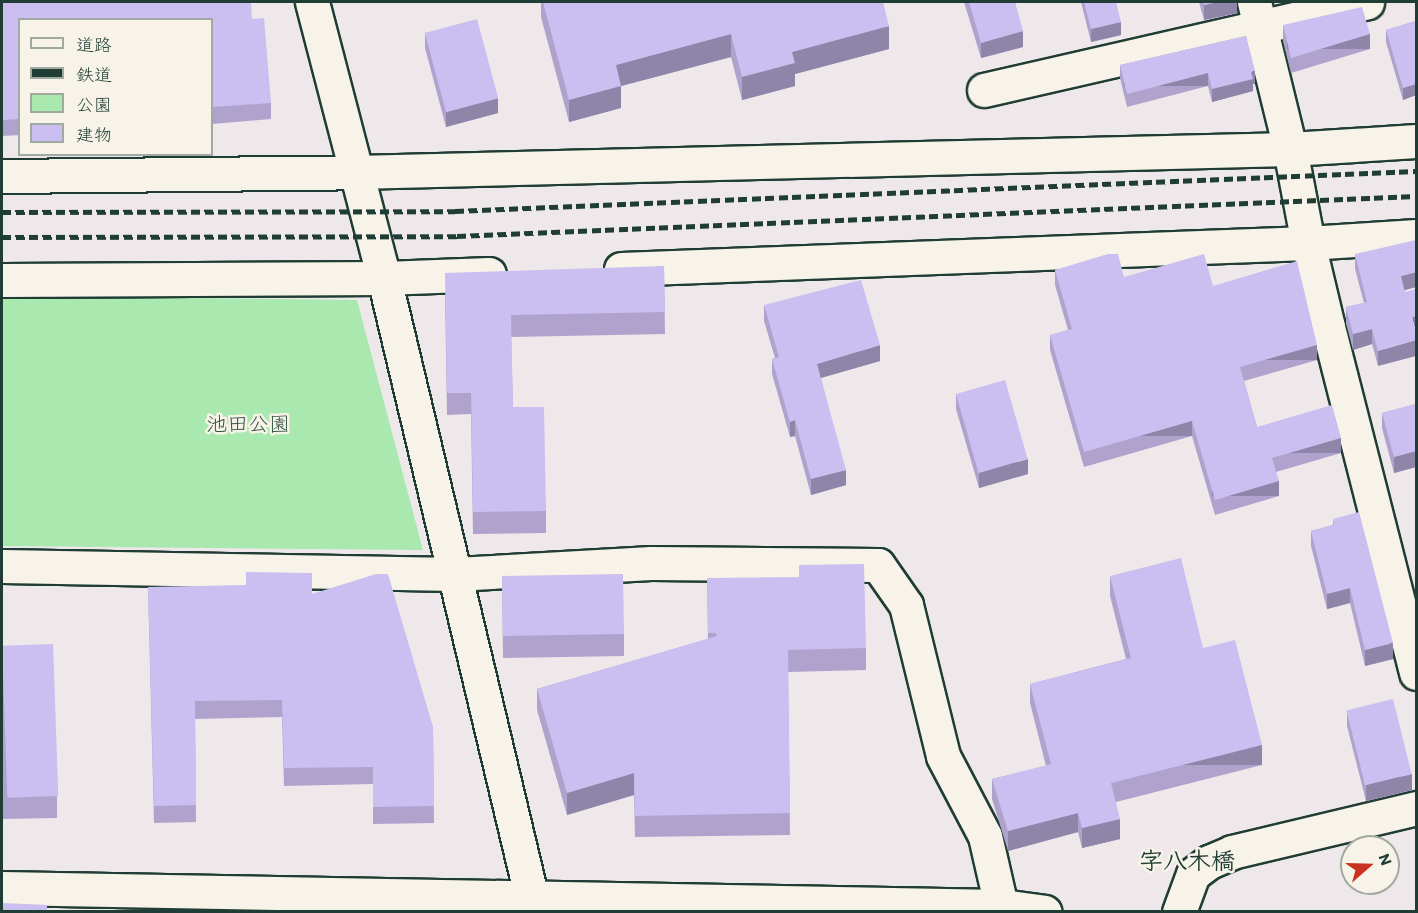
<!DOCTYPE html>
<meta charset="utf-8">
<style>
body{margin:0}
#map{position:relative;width:1418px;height:913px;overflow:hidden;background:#eee8ea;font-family:Itim,"Klee One",sans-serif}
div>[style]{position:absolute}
.green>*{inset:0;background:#a9e8af}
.roads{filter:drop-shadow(2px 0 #1f3d34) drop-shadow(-2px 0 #1f3d34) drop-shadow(0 2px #1f3d34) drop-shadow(0 -2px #1f3d34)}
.minor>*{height:33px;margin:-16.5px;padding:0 16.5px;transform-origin:16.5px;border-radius:16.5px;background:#f7f3e8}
.rail>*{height:4.5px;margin-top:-2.25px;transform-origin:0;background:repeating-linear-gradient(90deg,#1f3d34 0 9px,transparent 0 13.5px)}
.wall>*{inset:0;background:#afa3ce}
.shaded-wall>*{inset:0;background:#8e85a8;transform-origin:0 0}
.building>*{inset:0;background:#cbbef0;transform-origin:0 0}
span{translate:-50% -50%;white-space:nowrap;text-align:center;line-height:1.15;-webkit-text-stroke:5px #f7f3e8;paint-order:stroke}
.park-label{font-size:21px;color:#345746}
.quarter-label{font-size:24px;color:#1f3d34;font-weight:700}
.frame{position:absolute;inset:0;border:3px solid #1f3d34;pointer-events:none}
.legend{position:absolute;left:18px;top:18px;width:195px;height:138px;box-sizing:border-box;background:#f7f3e8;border:2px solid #a1aaa0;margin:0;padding:8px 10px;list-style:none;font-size:18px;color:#1f3d34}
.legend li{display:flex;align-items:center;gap:12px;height:30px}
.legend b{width:30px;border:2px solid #a1aaa0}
.north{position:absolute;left:1340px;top:835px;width:60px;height:60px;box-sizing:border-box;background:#f7f3e8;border:2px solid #a1aaa0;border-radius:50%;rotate:70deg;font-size:16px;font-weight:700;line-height:24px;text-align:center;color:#1f3d34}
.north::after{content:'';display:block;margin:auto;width:21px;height:27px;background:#c8321e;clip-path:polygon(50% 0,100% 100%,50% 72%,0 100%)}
</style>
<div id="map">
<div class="green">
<i style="clip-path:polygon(2px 296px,357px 300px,423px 550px,2px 546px)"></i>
</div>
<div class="roads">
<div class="minor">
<i style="left:312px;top:2px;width:285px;rotate:75.4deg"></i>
<i style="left:384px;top:278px;width:652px;rotate:76.6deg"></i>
<i style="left:1254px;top:2px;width:151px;rotate:76.2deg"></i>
<i style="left:1290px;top:149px;width:96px;rotate:79.2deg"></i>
<i style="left:1308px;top:243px;width:86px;rotate:76.6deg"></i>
<i style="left:1328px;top:327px;width:357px;rotate:75.7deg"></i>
<i style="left:984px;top:90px;width:393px;rotate:-12.9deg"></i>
<i style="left:2px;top:176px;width:353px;rotate:-0.6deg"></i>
<i style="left:355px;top:172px;width:935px;rotate:-1.41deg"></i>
<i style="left:1290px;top:149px;width:126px;rotate:-3.6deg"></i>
<i style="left:621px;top:269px;width:687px;rotate:-2.17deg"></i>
<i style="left:1308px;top:243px;width:108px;rotate:-3.7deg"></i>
<i style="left:2px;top:280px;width:382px;rotate:-0.3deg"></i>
<i style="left:384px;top:278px;width:105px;rotate:-2.2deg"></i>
<i style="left:2px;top:566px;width:453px;rotate:1deg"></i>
<i style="left:455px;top:574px;width:196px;rotate:-3.2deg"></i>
<i style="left:651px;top:563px;width:227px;rotate:0.5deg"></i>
<i style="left:878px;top:565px;width:49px;rotate:55deg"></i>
<i style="left:906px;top:605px;width:155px;rotate:76.2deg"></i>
<i style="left:943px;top:756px;width:90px;rotate:62.3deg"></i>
<i style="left:985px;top:836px;width:72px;rotate:77.1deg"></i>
<i style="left:2px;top:888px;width:999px;rotate:1.03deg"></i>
<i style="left:1001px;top:906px;width:44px;rotate:7.8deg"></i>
<i style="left:1179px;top:912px;width:40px;rotate:-69.8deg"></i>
<i style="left:1193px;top:874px;width:20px;rotate:-37deg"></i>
<i style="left:1209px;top:862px;width:25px;rotate:-23deg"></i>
<i style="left:1232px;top:852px;width:189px;rotate:-13.4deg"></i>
</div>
</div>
<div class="rail">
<i style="left:2px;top:212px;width:453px;rotate:-0.1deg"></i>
<i style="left:455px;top:211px;width:962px;rotate:-2.38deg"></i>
<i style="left:2px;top:237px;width:455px;rotate:-0.1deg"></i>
<i style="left:457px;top:236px;width:960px;rotate:-2.39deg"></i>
</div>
<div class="wall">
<i style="clip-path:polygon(2px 2px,252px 19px,271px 103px,271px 119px,212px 124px,212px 20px,20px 20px,20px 135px,2px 136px)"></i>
<i style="clip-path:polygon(541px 2px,883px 2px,889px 49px,795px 74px,795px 86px,742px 100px,731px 57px,621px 86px,621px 108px,569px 122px,541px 17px)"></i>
<i style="clip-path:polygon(964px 2px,1015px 2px,1023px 47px,981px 58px)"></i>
<i style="clip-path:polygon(1081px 2px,1116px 2px,1121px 35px,1091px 42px)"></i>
<i style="clip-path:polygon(1199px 2px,1237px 2px,1237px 13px,1204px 20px)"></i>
<i style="clip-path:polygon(1416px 21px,1416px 95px,1403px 100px,1386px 42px,1386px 30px)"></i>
<i style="clip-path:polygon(1283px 25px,1370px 49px,1291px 73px,1283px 41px)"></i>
<i style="clip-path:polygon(425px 32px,498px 113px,446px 127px,425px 48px)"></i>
<i style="clip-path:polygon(1246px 36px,1255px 84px,1253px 84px,1253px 91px,1212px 102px,1208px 86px,1127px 107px,1120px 78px,1120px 65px)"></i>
<i style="clip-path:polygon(1355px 254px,1416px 287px,1405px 290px,1378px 366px,1372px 344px,1353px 350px,1346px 323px,1346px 307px,1364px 303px,1355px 269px)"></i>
<i style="clip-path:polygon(664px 266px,665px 334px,511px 337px,513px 407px,546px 511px,546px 533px,473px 534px,471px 414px,447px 415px,445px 294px)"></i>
<i style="clip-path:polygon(1055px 270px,1213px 286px,1317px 360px,1244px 381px,1257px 427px,1341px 453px,1276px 472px,1279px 496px,1215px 515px,1192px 436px,1084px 467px,1050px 350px,1050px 335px,1068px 330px,1055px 285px)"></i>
<i style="clip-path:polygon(764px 305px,880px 361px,821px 378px,846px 485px,811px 495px,795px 436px,790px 437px,772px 374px,772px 359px,775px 358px,764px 321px)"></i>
<i style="clip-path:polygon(956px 394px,1028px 474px,979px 488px,956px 409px)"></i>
<i style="clip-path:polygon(1416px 404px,1416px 467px,1394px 473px,1382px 428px,1382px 413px)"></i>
<i style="clip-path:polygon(1333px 519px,1393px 659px,1365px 666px,1350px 603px,1327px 609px,1311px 546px,1311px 531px,1333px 525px)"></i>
<i style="clip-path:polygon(502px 576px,624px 634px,624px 656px,503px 658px)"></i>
<i style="clip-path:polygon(1110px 576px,1203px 648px,1262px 765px,1116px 802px,1120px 839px,1082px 848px,1078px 832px,1008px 851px,992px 799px,992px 779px,1046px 766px,1030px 703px,1030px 684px,1126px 659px,1110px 596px)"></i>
<i style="clip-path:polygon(707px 578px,866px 648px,866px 670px,788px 672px,790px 835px,635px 837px,634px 795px,567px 815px,537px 710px,537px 689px,708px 639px)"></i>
<i style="clip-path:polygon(148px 587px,312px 594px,433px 727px,434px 823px,373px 824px,373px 784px,284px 786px,282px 717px,195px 719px,196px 822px,154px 823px)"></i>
<i style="clip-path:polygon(2px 645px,57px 796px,57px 818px,2px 819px)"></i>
<i style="clip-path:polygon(1347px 711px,1412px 790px,1366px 801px,1347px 726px)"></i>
</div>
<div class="shaded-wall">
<i style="clip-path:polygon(1218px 2px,1237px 2px,1237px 13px,1204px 20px,1204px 5px)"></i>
<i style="clip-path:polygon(1121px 22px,1121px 35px,1091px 42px,1091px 29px)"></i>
<i style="clip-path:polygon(889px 26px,889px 49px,795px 74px,795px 86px,742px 100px,742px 77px,792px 52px)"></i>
<i style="clip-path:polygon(1023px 31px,1023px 47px,981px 58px,981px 43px)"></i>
<i style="clip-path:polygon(731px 34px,731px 57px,621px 86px,621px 108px,569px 122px,569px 100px,616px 65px)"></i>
<i style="left:1370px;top:34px;width:15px;height:83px;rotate:90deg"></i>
<i style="clip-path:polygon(1255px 71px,1255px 84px,1253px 84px,1253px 91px,1212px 102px,1212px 89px)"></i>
<i style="left:1208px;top:73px;width:13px;height:84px;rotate:90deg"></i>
<i style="clip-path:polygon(1416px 84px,1416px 95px,1403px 100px,1403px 88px)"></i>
<i style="clip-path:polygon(498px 98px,498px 113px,446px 127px,446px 111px)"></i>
<i style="clip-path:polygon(1416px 272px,1416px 287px,1401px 291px,1401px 276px)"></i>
<i style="clip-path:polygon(1416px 316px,1416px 332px,1412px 317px)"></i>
<i style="clip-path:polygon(1372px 329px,1372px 344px,1353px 350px,1353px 334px)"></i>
<i style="clip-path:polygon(1416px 340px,1416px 356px,1378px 366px,1378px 351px)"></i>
<i style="clip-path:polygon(880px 345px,880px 361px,817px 379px,817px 364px)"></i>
<i style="left:1317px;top:345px;width:15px;height:80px;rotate:90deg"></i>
<i style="clip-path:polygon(795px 420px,795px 436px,790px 437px,790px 422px)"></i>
<i style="left:1192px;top:421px;width:15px;height:112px;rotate:90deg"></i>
<i style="left:1341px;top:438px;width:15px;height:72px;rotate:90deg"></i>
<i style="clip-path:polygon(1416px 451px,1416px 467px,1394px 473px,1394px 457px)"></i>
<i style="clip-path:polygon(1028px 459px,1028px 474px,979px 488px,979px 473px)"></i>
<i style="clip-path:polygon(846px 470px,846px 485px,811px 495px,811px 479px)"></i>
<i style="left:1279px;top:481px;width:15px;height:67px;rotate:90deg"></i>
<i style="clip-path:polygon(1350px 588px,1350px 603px,1327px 609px,1327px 594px)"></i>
<i style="clip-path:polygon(1393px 643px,1393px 659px,1365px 666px,1365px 650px)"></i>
<i style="left:1262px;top:745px;width:20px;height:156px;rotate:90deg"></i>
<i style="clip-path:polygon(634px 773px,634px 795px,567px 815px,567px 793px)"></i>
<i style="clip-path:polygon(1412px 774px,1412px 790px,1366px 801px,1366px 785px)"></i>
<i style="clip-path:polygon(1078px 813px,1078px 832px,1008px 851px,1008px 831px)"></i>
<i style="clip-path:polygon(1120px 819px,1120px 839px,1082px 848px,1082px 828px)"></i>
</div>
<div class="building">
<i style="clip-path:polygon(2px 2px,251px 2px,252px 19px,264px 18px,271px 103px,212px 107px,212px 20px,20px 20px,20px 119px,2px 120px)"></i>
<i style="clip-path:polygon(543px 2px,883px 2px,889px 26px,792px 52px,795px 63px,742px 77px,731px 34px,616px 65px,621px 86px,569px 100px)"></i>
<i style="clip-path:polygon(969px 2px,1015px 2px,1023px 31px,981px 43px)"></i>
<i style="clip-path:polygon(1084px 2px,1116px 2px,1121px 22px,1091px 29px)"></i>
<i style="clip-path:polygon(1203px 2px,1218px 2px,1204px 5px)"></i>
<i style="clip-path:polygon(1362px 7px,1370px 34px,1291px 58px,1283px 25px)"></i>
<i style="left:477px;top:19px;width:82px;height:54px;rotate:75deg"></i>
<i style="clip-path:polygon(1416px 21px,1416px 84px,1403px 88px,1386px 30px)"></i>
<i style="clip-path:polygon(1246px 36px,1255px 71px,1251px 72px,1253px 79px,1212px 89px,1208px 73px,1127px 94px,1120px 65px)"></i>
<i style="clip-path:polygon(1416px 240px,1416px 272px,1401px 276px,1405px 292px,1416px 289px,1416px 316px,1412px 317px,1416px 333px,1416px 340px,1378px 351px,1372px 329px,1353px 334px,1346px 307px,1367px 302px,1355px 254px)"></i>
<i style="clip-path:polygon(1108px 254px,1118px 254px,1124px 277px,1204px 254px,1213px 286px,1297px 261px,1317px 345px,1240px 367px,1257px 427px,1332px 405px,1341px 438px,1272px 458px,1279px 481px,1215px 500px,1192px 421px,1084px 452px,1050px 335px,1072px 329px,1055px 270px)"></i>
<i style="clip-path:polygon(664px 266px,665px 312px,511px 315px,513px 407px,544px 407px,546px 511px,473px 512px,471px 393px,447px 393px,445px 273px)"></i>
<i style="clip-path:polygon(861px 280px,880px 345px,817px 364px,846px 470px,811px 479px,795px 420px,790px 422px,772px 359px,779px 357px,764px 305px)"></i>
<i style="left:1005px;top:380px;width:82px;height:51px;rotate:74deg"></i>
<i style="clip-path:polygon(1416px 404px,1416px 451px,1394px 457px,1382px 413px)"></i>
<i style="clip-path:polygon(1359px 512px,1393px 643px,1365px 650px,1350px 588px,1327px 594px,1311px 531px,1334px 525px,1333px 519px)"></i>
<i style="clip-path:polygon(1181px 558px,1203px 648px,1235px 640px,1262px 745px,1111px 783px,1120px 819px,1082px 828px,1078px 813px,1008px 831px,992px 779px,1051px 764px,1030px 684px,1131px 658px,1110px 576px)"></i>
<i style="clip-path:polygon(864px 564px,866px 648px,788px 650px,790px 813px,635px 816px,634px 773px,567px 793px,537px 689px,717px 636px,716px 633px,708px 633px,707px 578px,799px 577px,799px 565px)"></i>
<i style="clip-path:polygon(246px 572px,312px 573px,312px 594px,376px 574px,388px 574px,433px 727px,434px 806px,373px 807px,373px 767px,284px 768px,282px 700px,195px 701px,196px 805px,154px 806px,148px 587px,246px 585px)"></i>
<i style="left:623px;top:574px;width:60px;height:121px;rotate:89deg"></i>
<i style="left:53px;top:644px;width:152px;height:51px;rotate:88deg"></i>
<i style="left:1393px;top:699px;width:77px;height:48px;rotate:76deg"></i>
<i style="clip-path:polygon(2px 903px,47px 905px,47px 912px,2px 912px)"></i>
</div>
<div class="park-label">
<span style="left:248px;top:424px">池田公園</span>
</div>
<div class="quarter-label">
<span style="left:1187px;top:861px">字八木橋</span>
</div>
<div class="frame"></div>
<ul class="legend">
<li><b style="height:8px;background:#f7f3e8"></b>道路</li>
<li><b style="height:8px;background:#1f3d34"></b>鉄道</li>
<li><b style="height:16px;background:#a9e8af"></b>公園</li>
<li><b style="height:16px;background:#cbbef0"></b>建物</li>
</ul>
<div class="north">N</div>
</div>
